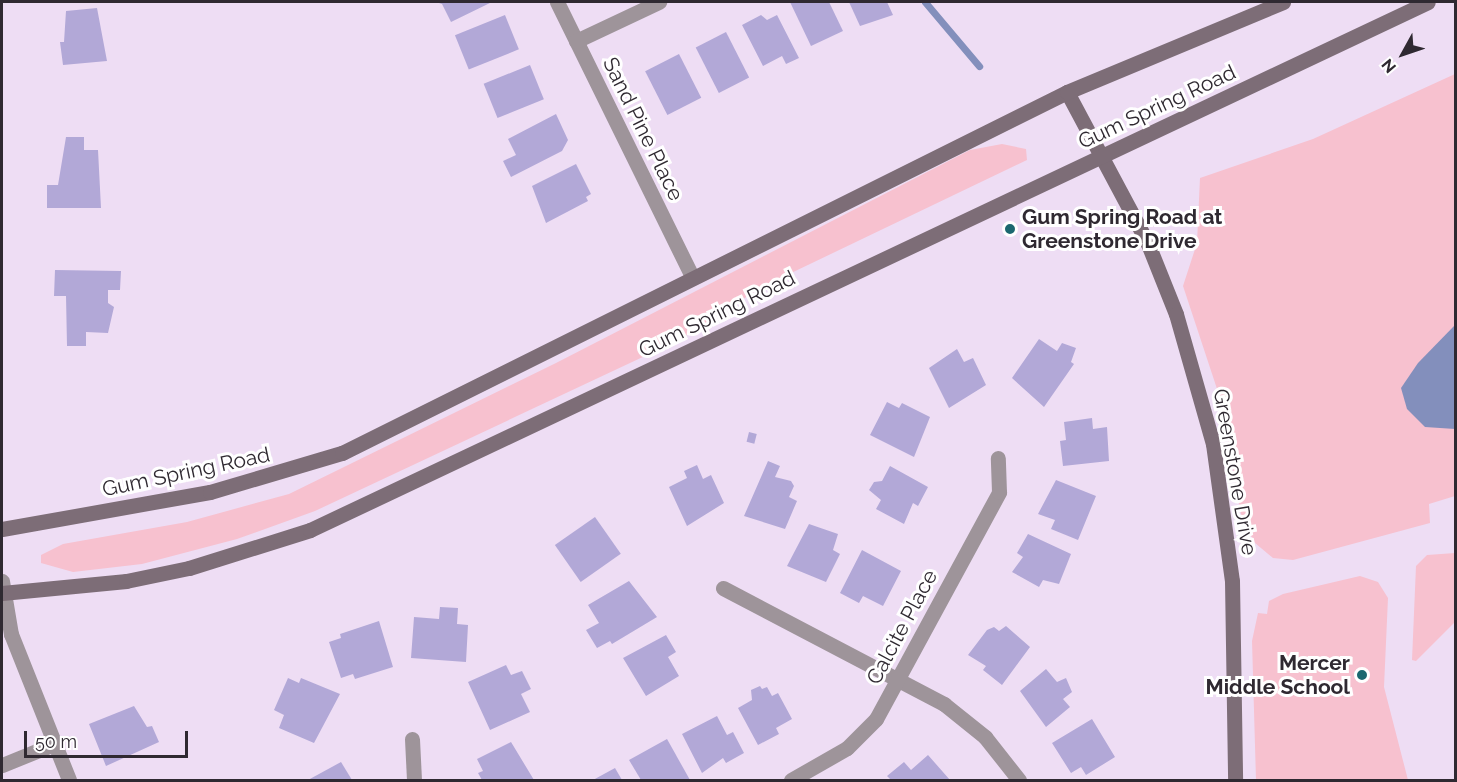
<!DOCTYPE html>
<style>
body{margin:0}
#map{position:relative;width:1457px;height:782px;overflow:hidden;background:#eeddf4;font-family:Raleway,sans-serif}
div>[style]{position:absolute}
.green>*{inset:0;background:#f7c1cf}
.water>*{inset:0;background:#838fbc}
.stream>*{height:7px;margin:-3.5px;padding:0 3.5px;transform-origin:3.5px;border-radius:3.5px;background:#838fbc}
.building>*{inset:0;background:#b2a8d7;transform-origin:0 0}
.street>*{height:15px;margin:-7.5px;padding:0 7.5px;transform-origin:7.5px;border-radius:7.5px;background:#9e949a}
.secondary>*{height:15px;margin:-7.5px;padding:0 7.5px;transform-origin:7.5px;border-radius:7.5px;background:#7d6d77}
.dots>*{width:16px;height:16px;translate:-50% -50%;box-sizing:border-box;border:3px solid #fff;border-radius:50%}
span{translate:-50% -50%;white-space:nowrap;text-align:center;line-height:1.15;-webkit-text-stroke:6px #fff;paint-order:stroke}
.street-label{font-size:21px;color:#2f2931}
.poi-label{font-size:21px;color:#2f2931;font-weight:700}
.left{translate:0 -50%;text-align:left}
.right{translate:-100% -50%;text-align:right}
.frame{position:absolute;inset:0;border:3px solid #2f2931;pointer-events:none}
.north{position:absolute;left:1373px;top:24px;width:60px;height:60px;-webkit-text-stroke:4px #fff;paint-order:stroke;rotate:230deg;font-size:16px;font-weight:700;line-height:24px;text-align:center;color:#2f2931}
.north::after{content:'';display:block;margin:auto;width:21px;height:27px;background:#2f2931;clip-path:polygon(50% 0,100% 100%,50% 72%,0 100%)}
.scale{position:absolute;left:24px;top:731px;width:164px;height:27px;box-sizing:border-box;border:3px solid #2f2931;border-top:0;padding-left:8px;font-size:18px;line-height:21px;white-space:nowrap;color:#2f2931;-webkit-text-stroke:4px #fff;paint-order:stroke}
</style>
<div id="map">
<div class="green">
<i style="clip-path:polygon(1455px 74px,1455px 496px,1429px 504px,1430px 523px,1293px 560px,1273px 558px,1255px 543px,1242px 520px,1221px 401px,1183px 286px,1197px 243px,1200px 178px,1313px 139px)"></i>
<i style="clip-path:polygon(1002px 144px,1026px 149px,1027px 160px,762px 287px,679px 340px,315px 511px,237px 539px,142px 564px,73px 572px,41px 563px,41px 555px,63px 544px,187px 522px,289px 494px,556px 363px,970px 150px)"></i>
<i style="clip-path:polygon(1455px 553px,1455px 622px,1416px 661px,1412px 660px,1416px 566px,1427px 555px)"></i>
<i style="clip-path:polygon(1360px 576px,1378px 582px,1388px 598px,1384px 687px,1408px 780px,1256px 780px,1252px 641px,1258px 613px,1267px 614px,1269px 601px,1283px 594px)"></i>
</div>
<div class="water">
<i style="clip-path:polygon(1455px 325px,1455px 429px,1425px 427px,1407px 409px,1401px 388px,1418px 363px)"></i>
</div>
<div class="stream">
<i style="left:925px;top:2px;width:84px;rotate:49.8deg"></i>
</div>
<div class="building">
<i style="clip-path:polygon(436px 2px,492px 2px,451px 22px,442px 4px)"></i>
<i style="clip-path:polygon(790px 2px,829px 2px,843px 31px,811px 46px)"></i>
<i style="clip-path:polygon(849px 2px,887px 2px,893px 15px,860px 26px)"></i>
<i style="clip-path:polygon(97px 8px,107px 61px,63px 65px,60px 42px,64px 42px,66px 11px)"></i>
<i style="left:505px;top:15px;width:37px;height:54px;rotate:68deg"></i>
<i style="clip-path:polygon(761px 15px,767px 20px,777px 15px,799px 58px,786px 64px,782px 56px,763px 66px,742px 25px)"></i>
<i style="left:726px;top:32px;width:51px;height:34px;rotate:63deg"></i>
<i style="left:679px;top:54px;width:49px;height:38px;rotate:63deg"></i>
<i style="left:530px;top:65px;width:37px;height:50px;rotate:68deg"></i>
<i style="clip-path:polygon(556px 114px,568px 140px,562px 151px,511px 177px,503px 161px,516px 155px,508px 139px)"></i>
<i style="clip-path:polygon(66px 137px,84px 137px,84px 150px,98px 150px,101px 208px,47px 208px,47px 185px,58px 185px)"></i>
<i style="clip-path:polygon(576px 164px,591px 194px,586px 197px,588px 201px,546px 223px,532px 186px)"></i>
<i style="clip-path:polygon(55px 270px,121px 271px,120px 290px,108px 290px,108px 303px,114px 307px,108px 333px,86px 332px,86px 346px,67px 346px,66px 296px,54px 296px)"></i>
<i style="clip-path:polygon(1039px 339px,1057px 351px,1062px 343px,1076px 348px,1071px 362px,1074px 364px,1044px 407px,1012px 378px)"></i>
<i style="clip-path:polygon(957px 349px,964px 362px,973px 358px,986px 385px,949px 408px,929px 368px)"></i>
<i style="clip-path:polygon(887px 402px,899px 408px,902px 403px,930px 417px,914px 457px,870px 435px)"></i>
<i style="clip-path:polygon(1092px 418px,1093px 429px,1107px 427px,1109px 461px,1063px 466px,1060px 441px,1066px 440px,1064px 422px)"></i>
<i style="left:749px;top:432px;width:8px;height:10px;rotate:14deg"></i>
<i style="clip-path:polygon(768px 461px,780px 466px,775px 477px,791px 481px,794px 486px,789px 497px,797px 501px,785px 529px,744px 516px)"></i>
<i style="clip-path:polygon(697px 465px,703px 479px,711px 475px,724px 503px,687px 526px,669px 487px,687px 478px,684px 471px)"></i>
<i style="clip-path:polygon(890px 466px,928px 487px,918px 506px,913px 503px,904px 524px,876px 509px,881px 500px,869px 490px,874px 482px,882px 481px)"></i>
<i style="clip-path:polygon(1056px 480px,1096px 496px,1078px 540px,1051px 529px,1055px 520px,1038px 514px)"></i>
<i style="left:595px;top:517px;width:45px;height:49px;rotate:55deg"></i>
<i style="clip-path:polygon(809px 524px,838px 534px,833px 550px,840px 554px,826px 582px,787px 566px)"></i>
<i style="clip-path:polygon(1028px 534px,1071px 554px,1059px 584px,1043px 580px,1039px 587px,1012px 572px,1023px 557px,1017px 553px)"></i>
<i style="clip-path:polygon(862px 550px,901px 571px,883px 606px,863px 596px,859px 603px,840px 593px)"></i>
<i style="clip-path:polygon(629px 581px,657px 617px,612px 644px,610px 641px,597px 648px,586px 630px,599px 623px,588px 605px)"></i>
<i style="clip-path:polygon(440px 607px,458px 608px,457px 624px,468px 625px,466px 662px,411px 658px,414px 617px,439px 619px)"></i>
<i style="clip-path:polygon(379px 621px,393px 667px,355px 679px,353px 674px,341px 678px,329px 642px,341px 638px,340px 634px)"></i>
<i style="clip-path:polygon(1006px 626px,1030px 647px,1002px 685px,983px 670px,986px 666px,968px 655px,987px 630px,994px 627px,999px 631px)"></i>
<i style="clip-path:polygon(666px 635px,676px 652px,668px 657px,679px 676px,646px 696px,623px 658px)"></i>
<i style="clip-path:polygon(506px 665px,511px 675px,522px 671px,531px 689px,521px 694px,530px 712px,490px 730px,468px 682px)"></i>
<i style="clip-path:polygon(1046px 669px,1057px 682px,1066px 678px,1072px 692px,1063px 699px,1070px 707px,1046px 727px,1020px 691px)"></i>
<i style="clip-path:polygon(288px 678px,299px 683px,301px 678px,340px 694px,314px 743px,279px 728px,284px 715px,274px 710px)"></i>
<i style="clip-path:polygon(760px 686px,762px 689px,767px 687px,772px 696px,778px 693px,792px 719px,776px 728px,779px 734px,758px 745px,738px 708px,752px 700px,751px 690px)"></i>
<i style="clip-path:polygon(134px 706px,147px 727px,152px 726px,159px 742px,106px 766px,89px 724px)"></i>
<i style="clip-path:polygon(717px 716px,727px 735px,733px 732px,744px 753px,726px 763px,723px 758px,702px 773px,682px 734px)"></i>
<i style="clip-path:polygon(1092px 719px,1115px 757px,1086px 775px,1081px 767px,1071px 773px,1052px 743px)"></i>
<i style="clip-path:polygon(667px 739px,690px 780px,641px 780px,629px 760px)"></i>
<i style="clip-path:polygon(511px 742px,534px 780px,482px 780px,478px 773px,483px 771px,477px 759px)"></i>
<i style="clip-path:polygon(928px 755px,950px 780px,891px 780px,887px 776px,904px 762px,911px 770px)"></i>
<i style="clip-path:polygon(341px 762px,352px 780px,308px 780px)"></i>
<i style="clip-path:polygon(615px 768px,622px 780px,593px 780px)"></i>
</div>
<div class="street">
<i style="left:557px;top:2px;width:305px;rotate:63.8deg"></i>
<i style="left:576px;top:41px;width:92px;rotate:-25.2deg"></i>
<i style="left:2px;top:581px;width:54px;rotate:80.4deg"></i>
<i style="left:11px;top:634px;width:157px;rotate:68.3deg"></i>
<i style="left:723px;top:588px;width:250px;rotate:27.7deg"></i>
<i style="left:944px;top:704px;width:53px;rotate:38.8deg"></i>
<i style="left:985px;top:737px;width:55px;rotate:51.7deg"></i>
<i style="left:412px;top:739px;width:41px;rotate:87.2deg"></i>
<i style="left:2px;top:765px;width:56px;rotate:-22deg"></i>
<i style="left:791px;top:780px;width:64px;rotate:-29.7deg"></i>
<i style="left:847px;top:748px;width:41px;rotate:-45deg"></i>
<i style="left:876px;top:719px;width:258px;rotate:-61.5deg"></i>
<i style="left:999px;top:492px;width:34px;rotate:-92deg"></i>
</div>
<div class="secondary">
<i style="left:1067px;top:92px;width:172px;rotate:61.9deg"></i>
<i style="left:1148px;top:244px;width:75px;rotate:68.2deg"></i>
<i style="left:1176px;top:314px;width:135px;rotate:74.1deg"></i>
<i style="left:1213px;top:444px;width:138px;rotate:82.1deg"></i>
<i style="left:1232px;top:581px;width:199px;rotate:89.1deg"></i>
<i style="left:2px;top:529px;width:211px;rotate:-10.1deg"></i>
<i style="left:210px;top:492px;width:138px;rotate:-16.5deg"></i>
<i style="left:342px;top:453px;width:810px;rotate:-26.47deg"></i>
<i style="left:1067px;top:92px;width:234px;rotate:-22.6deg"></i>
<i style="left:2px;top:593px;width:125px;rotate:-5.5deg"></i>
<i style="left:126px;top:581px;width:64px;rotate:-11.7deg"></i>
<i style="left:189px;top:568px;width:127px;rotate:-17.4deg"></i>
<i style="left:310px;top:530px;width:1236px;rotate:-25.28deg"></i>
</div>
<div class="dots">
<i style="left:1010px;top:229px;background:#1b676f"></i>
<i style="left:1362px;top:675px;background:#1b676f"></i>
</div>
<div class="street-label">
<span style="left:1157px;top:107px;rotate:-25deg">Gum Spring Road</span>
<span style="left:643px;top:129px;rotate:64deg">Sand Pine Place</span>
<span style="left:717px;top:314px;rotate:-26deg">Gum Spring Road</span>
<span style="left:186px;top:472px;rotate:-12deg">Gum Spring Road</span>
<span style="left:1235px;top:472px;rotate:80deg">Greenstone Drive</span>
<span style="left:902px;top:627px;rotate:-62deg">Calcite Place</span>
</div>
<div class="poi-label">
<span class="left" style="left:1022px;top:229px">Gum Spring Road at<br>Greenstone Drive</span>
<span class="right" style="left:1350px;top:675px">Mercer<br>Middle School</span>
</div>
<div class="frame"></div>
<div class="north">N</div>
<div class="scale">50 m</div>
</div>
